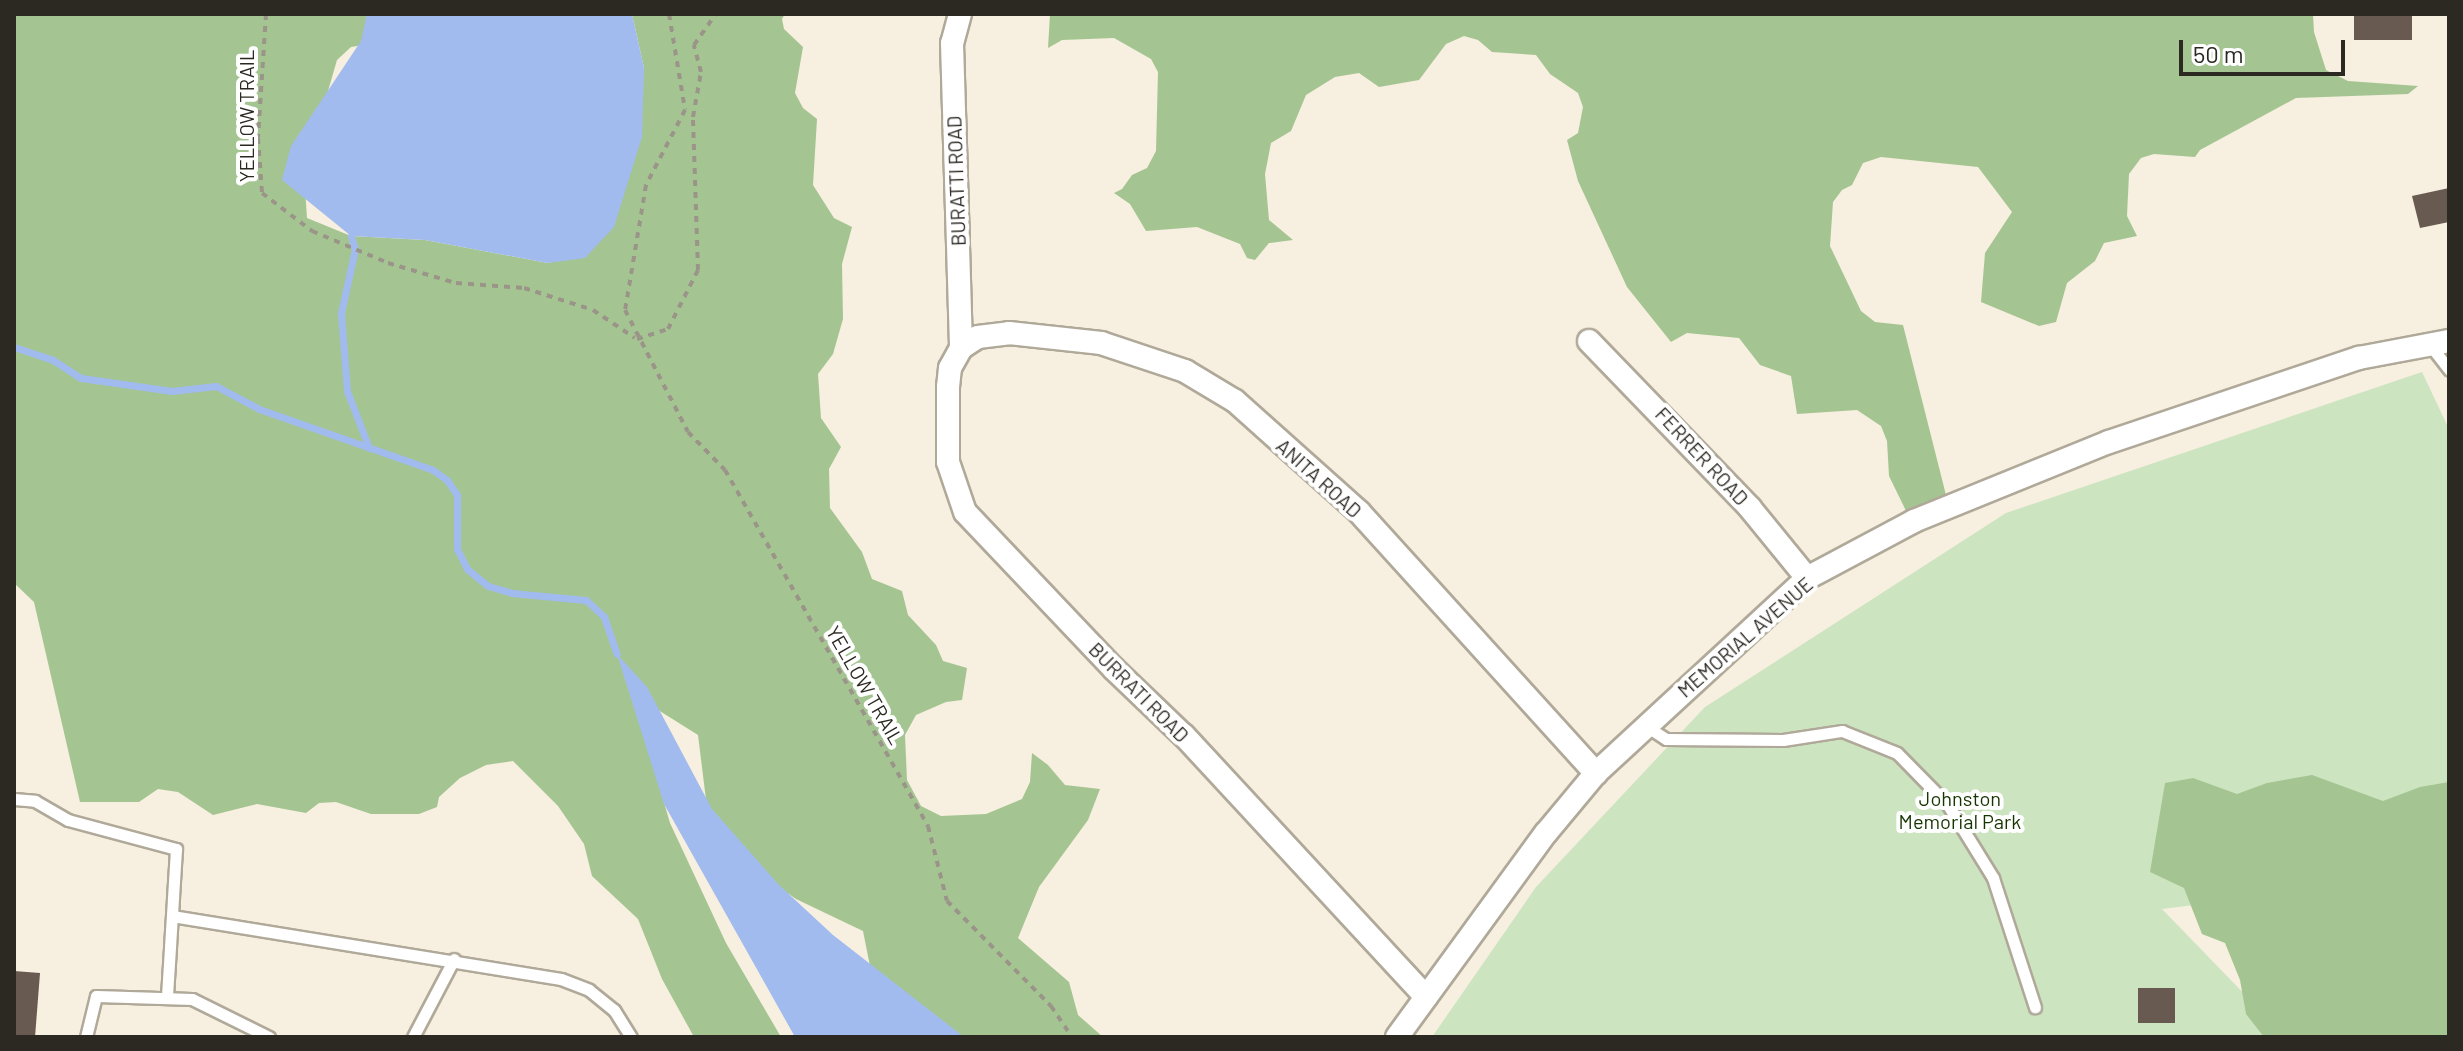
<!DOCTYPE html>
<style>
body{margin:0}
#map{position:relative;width:2463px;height:1051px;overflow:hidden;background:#f7efdf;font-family:Barlow,sans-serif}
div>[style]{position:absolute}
.green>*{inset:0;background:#cde4c1}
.forest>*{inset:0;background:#a4c591}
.water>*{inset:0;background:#a1bbef}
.stream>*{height:7px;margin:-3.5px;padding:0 3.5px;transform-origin:3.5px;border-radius:3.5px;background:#a1bbef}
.building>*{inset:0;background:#695a51;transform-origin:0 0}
.path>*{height:4px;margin-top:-2px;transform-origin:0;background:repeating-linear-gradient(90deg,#9a9489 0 6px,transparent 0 12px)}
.roads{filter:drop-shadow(2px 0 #b0a999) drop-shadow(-2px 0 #b0a999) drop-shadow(0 2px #b0a999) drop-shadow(0 -2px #b0a999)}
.lane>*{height:11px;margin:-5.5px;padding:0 5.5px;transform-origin:5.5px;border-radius:5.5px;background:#fff}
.street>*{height:22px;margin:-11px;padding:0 11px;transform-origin:11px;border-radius:11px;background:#fff}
span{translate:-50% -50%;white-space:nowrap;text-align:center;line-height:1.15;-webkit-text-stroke:8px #fff;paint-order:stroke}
.street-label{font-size:20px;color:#2c2923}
.park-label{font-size:20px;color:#173500}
.frame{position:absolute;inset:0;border:16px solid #2c2923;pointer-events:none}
.scale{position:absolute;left:2179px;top:40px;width:166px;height:36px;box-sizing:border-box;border:4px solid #2c2923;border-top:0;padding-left:10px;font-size:24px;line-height:28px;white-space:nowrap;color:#2c2923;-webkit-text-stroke:6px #fff;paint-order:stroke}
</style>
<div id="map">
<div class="green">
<i style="clip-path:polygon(2422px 372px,2449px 429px,2449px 844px,2416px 877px,2162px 909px,2286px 1037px,1432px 1037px,1536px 887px,1705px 707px,2006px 513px)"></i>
</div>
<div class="forest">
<i style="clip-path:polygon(14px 14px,388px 14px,382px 42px,351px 47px,337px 60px,304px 174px,307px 218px,351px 236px,425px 240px,548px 263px,560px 260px,644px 68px,632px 14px,785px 14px,782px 19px,784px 29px,803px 47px,795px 93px,803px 108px,817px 119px,813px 185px,834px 218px,852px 227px,842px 264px,843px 319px,833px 354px,818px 374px,821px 418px,841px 447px,829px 469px,830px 508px,862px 552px,872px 579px,902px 591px,908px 615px,936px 645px,943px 661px,967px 668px,962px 700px,946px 702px,916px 715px,905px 735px,907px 780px,921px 806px,941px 816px,986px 814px,1022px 799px,1030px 782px,1032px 753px,1048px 765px,1065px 785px,1100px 789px,1088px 820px,1039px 887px,1018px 938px,1069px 982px,1078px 1015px,1103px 1037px,949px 1037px,871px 971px,863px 931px,796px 899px,738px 859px,708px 816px,698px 735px,647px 703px,654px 768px,670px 823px,726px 943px,781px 1037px,694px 1037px,662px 979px,638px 919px,592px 876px,584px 844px,558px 806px,513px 761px,486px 765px,460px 778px,439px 797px,437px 807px,419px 814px,371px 814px,336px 802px,319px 803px,306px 813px,257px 804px,213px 815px,178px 792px,158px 789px,139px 802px,80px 802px,34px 602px,14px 583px)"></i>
<i style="clip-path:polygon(1050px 14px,2313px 14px,2314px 32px,2326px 70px,2348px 81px,2418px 86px,2408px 94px,2296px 98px,2200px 150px,2195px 157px,2154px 154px,2141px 158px,2129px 174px,2127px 216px,2137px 236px,2104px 243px,2095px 261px,2067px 283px,2056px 322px,2039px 326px,1981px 302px,1985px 253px,2012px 212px,1978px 167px,1881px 157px,1863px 163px,1852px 185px,1842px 190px,1833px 202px,1830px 246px,1861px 311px,1875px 322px,1903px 325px,1948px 503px,1910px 519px,1889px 476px,1887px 441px,1881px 426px,1857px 410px,1797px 414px,1791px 376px,1760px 365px,1739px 338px,1687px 333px,1671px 342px,1627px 287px,1578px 181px,1567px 140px,1578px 133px,1583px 107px,1578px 93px,1550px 74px,1536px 55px,1492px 52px,1478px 40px,1464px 36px,1446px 44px,1419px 80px,1379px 87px,1359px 73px,1335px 77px,1306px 95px,1291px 131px,1271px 143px,1265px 174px,1269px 220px,1293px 240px,1269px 243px,1255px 260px,1247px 258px,1240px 244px,1197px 227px,1146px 231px,1130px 204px,1114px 193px,1122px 189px,1132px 175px,1147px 168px,1156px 151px,1158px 72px,1151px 59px,1114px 38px,1062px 40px,1048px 48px)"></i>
<i style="clip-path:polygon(2312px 775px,2383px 801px,2420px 787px,2449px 782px,2449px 1037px,2264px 1037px,2246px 1014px,2240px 980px,2225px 943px,2202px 934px,2184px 888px,2150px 872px,2165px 783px,2193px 778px,2237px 794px,2267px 783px)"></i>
</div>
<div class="water">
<i style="clip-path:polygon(367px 14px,632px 14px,644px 68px,642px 137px,614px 227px,585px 258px,548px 263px,425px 240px,351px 236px,282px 180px,291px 146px,361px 41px)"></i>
<i style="clip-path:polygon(617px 654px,647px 687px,712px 809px,779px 885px,833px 935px,964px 1037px,795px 1037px,664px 804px)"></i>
</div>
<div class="stream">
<i style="left:351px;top:236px;width:14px;rotate:73deg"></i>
<i style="left:355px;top:249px;width:66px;rotate:102.3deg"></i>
<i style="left:341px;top:313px;width:78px;rotate:85.6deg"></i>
<i style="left:347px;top:391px;width:61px;rotate:68.9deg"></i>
<i style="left:14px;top:347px;width:41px;rotate:18.4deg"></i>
<i style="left:53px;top:360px;width:33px;rotate:33deg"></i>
<i style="left:81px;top:378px;width:92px;rotate:8.1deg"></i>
<i style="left:172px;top:391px;width:44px;rotate:-6.5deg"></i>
<i style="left:216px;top:386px;width:49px;rotate:28.1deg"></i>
<i style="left:259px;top:409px;width:184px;rotate:19.3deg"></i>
<i style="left:433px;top:470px;width:17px;rotate:36deg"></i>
<i style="left:447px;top:480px;width:18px;rotate:56deg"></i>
<i style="left:457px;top:495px;width:54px;rotate:90deg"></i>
<i style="left:457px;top:549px;width:22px;rotate:63deg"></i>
<i style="left:467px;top:569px;width:27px;rotate:39deg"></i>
<i style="left:488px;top:586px;width:25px;rotate:16deg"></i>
<i style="left:512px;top:593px;width:74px;rotate:5.4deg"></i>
<i style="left:586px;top:600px;width:25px;rotate:43deg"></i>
<i style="left:604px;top:617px;width:39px;rotate:71deg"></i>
</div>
<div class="building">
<i style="left:2354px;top:14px;width:58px;height:26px"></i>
<i style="clip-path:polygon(2449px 188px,2449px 222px,2420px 228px,2412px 196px)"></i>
<i style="clip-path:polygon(14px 971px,40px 973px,35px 1037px,14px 1037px)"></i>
<i style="left:2175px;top:988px;width:35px;height:37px;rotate:90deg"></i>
</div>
<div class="path">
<i style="left:266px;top:14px;width:124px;rotate:93.7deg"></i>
<i style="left:258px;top:138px;width:55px;rotate:85.8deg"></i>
<i style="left:262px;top:193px;width:63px;rotate:37.2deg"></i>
<i style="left:312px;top:231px;width:82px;rotate:22.8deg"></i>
<i style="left:388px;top:263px;width:71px;rotate:16.4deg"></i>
<i style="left:456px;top:283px;width:68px;rotate:4.2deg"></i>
<i style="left:524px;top:288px;width:72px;rotate:17.7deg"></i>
<i style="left:593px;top:310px;width:50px;rotate:33.7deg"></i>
<i style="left:669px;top:14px;width:97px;rotate:80.5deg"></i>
<i style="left:685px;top:110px;width:85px;rotate:117.5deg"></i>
<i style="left:646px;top:185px;width:127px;rotate:99.5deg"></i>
<i style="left:625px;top:310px;width:137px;rotate:62.7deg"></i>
<i style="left:688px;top:432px;width:53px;rotate:45.8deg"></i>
<i style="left:725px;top:470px;width:410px;rotate:60.3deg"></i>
<i style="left:928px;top:826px;width:77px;rotate:75.8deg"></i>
<i style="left:947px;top:901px;width:148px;rotate:45.3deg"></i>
<i style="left:1051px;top:1006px;width:37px;rotate:56deg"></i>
<i style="left:637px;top:339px;width:33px;rotate:-18deg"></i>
<i style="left:668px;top:329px;width:66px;rotate:-63deg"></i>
<i style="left:698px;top:270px;width:153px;rotate:-91.9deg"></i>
<i style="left:693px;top:117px;width:46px;rotate:-79.9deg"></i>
<i style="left:701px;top:72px;width:28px;rotate:-105deg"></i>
<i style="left:694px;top:45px;width:38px;rotate:-55deg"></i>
</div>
<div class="roads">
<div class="lane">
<i style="left:2430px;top:345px;width:31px;rotate:52deg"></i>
<i style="left:1646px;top:726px;width:24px;rotate:33deg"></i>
<i style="left:1666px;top:739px;width:117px;rotate:0.5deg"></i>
<i style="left:1783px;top:740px;width:60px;rotate:-8.7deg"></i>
<i style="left:1842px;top:731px;width:59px;rotate:21.8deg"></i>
<i style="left:1897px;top:753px;width:73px;rotate:45.6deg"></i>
<i style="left:1948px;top:805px;width:86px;rotate:58.3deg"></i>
<i style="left:1993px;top:878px;width:136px;rotate:72deg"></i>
<i style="left:14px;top:799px;width:21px;rotate:5deg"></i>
<i style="left:35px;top:801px;width:38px;rotate:30deg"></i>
<i style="left:68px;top:820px;width:112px;rotate:15deg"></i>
<i style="left:176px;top:849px;width:149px;rotate:93.5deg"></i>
<i style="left:172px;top:916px;width:394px;rotate:9.2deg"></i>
<i style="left:561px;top:979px;width:30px;rotate:21deg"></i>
<i style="left:589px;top:990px;width:32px;rotate:39deg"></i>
<i style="left:614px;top:1010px;width:32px;rotate:58deg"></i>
<i style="left:86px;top:1037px;width:42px;rotate:-76.3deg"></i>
<i style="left:96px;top:996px;width:96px;rotate:1.8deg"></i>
<i style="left:192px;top:999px;width:86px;rotate:26.3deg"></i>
<i style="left:413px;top:1037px;width:88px;rotate:-62.3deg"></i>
</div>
<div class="street">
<i style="left:960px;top:14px;width:30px;rotate:105deg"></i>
<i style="left:952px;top:43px;width:305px;rotate:88.3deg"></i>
<i style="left:1589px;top:341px;width:232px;rotate:46deg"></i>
<i style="left:1750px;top:508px;width:90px;rotate:50.8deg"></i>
<i style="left:1426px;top:997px;width:357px;rotate:-132.8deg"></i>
<i style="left:1183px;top:735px;width:95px;rotate:-136.3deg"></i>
<i style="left:1114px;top:669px;width:216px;rotate:-133.5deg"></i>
<i style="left:965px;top:512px;width:53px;rotate:-108.8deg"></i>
<i style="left:948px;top:462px;width:75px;rotate:-90deg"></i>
<i style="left:948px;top:387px;width:19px;rotate:-84deg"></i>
<i style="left:950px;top:368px;width:23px;rotate:-61deg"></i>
<i style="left:961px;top:348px;width:20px;rotate:-33deg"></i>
<i style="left:978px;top:337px;width:31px;rotate:-7deg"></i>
<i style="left:1009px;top:333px;width:93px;rotate:6.2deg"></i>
<i style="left:1101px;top:343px;width:89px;rotate:18.4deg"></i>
<i style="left:1185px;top:371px;width:58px;rotate:31deg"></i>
<i style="left:1235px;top:401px;width:166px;rotate:41.8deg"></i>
<i style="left:1359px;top:512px;width:353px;rotate:47.8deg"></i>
<i style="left:1397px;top:1037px;width:253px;rotate:-53.9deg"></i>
<i style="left:1546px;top:833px;width:78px;rotate:-50.2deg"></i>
<i style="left:1596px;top:773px;width:287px;rotate:-42.7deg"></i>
<i style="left:1807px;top:578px;width:121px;rotate:-28deg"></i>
<i style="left:1914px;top:521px;width:210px;rotate:-22.1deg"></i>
<i style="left:2109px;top:442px;width:264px;rotate:-18.6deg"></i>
<i style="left:2359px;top:358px;width:92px;rotate:-10.7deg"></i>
</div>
</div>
<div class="street-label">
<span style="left:246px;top:116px;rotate:-90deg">YELLOW TRAIL</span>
<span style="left:956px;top:181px;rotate:-92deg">BURATTI ROAD</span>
<span style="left:1702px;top:456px;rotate:47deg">FERRER ROAD</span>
<span style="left:1319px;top:478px;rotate:42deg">ANITA ROAD</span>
<span style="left:1745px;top:637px;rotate:-41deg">MEMORIAL AVENUE</span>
<span style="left:865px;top:685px;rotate:60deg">YELLOW TRAIL</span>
<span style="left:1139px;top:692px;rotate:45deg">BURRATI ROAD</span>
</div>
<div class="park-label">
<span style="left:1960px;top:810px">Johnston<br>Memorial Park</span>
</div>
<div class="frame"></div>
<div class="scale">50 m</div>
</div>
